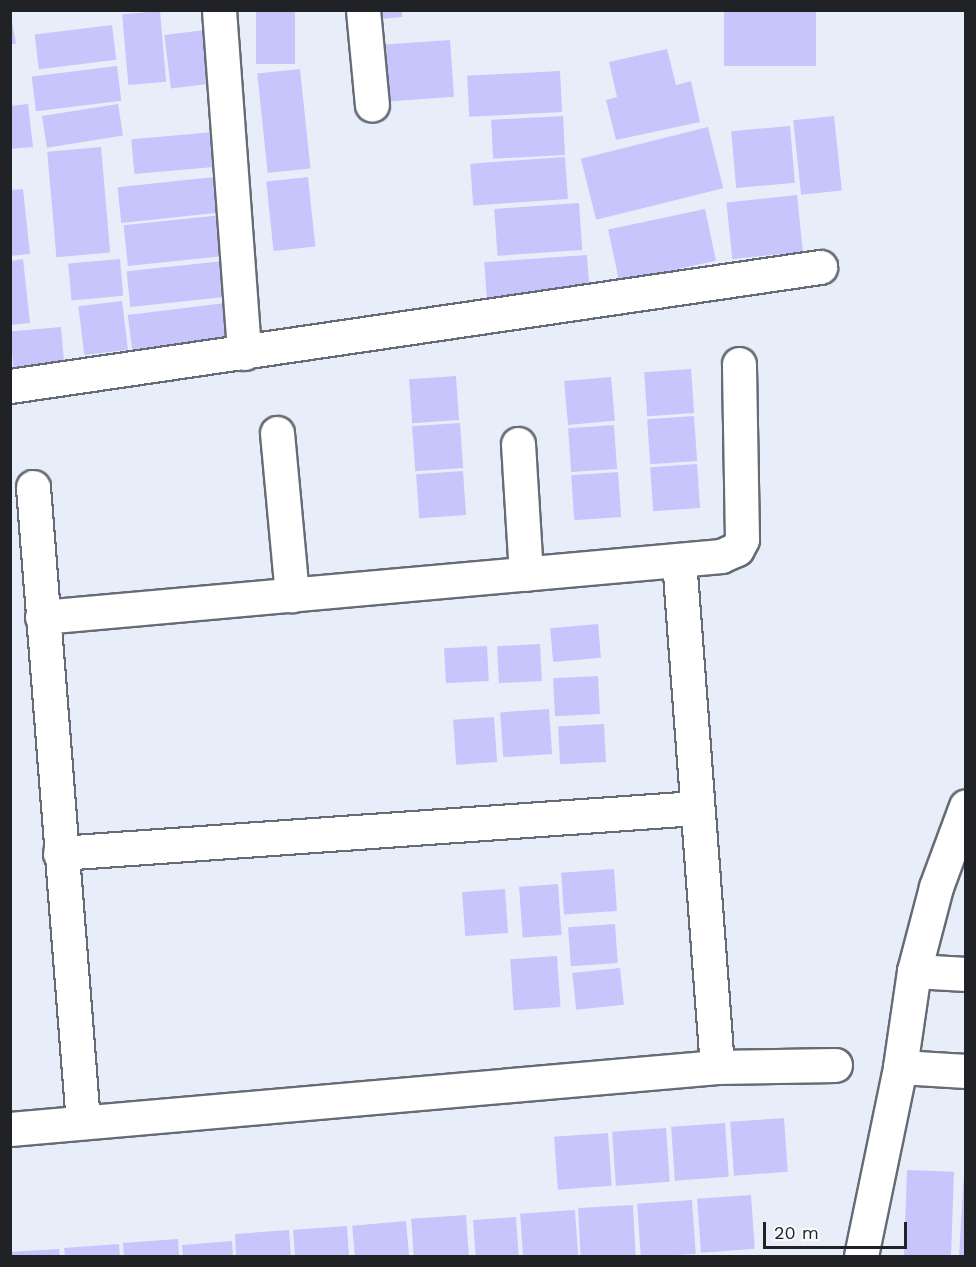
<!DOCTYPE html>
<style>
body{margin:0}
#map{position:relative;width:976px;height:1267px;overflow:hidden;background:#e7eef9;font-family:"Work Sans",sans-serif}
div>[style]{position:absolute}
.building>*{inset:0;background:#c8c5fd;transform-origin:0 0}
.roads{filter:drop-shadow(2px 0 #656c75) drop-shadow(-2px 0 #656c75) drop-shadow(0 2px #656c75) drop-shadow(0 -2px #656c75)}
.street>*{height:33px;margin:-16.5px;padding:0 16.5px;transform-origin:16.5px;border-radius:16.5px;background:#fff}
span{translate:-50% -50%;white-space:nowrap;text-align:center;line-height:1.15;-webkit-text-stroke:5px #fafbfd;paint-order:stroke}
.frame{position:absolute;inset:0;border:12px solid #202226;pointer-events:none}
.scale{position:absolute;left:763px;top:1222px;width:144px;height:27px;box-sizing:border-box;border:3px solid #202226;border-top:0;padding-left:8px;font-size:18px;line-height:21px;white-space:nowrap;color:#202226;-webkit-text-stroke:4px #fafbfd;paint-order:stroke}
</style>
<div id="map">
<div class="building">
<i style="clip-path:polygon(10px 10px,16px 44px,10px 44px)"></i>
<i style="left:256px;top:10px;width:39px;height:54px"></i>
<i style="clip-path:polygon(371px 10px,402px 10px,402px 17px,372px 20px)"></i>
<i style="left:724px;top:10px;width:92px;height:56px"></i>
<i style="left:160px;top:11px;width:71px;height:38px;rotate:85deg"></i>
<i style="left:112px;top:25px;width:35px;height:78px;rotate:83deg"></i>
<i style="left:213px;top:29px;width:54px;height:49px;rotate:83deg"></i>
<i style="left:450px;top:40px;width:57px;height:72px;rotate:86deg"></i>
<i style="clip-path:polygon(667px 49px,676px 85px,691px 81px,700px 122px,616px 140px,606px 100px,617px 97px,609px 62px)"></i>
<i style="left:117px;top:66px;width:35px;height:86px;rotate:83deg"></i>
<i style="left:300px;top:69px;width:100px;height:43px;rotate:84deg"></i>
<i style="left:560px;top:71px;width:41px;height:93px;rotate:87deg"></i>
<i style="clip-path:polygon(28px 104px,33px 147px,10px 149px,10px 106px)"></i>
<i style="left:118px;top:104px;width:32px;height:77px;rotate:81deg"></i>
<i style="left:563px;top:116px;width:39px;height:72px;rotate:87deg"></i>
<i style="left:834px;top:116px;width:75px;height:41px;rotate:84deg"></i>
<i style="left:790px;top:126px;width:57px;height:59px;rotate:85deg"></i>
<i style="left:708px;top:127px;width:63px;height:131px;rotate:76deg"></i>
<i style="left:214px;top:132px;width:35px;height:83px;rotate:85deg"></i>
<i style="left:101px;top:147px;width:106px;height:54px;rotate:85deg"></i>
<i style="left:565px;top:157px;width:42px;height:95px;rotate:86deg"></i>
<i style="left:214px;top:177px;width:36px;height:97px;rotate:84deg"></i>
<i style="left:308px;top:177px;width:70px;height:42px;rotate:84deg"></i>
<i style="clip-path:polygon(23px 189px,30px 254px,10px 256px,10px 190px)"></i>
<i style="left:797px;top:195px;width:57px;height:71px;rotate:84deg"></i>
<i style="left:579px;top:203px;width:47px;height:85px;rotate:86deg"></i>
<i style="left:705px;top:209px;width:53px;height:99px;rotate:78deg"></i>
<i style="left:222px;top:215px;width:41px;height:99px;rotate:84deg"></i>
<i style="left:587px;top:255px;width:39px;height:103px;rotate:86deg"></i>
<i style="clip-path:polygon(23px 259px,30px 323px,10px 325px,10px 261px)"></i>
<i style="left:120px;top:259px;width:37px;height:52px;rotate:85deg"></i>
<i style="left:233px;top:260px;width:36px;height:107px;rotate:84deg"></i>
<i style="left:122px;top:301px;width:49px;height:44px;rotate:83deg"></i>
<i style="left:233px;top:302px;width:40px;height:106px;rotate:83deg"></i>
<i style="left:61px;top:327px;width:37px;height:51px;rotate:85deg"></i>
<i style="left:691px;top:369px;width:44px;height:47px;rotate:86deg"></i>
<i style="left:456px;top:376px;width:44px;height:47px;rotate:86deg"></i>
<i style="left:611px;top:377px;width:44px;height:47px;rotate:85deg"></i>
<i style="left:694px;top:416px;width:45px;height:47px;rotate:86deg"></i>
<i style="left:460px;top:423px;width:45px;height:48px;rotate:86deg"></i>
<i style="left:614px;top:425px;width:44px;height:46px;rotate:86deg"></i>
<i style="left:697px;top:464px;width:44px;height:47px;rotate:86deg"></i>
<i style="left:463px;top:471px;width:44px;height:47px;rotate:86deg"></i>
<i style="left:618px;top:472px;width:45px;height:47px;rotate:86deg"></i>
<i style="left:598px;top:624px;width:34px;height:48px;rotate:85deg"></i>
<i style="left:540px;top:644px;width:37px;height:43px;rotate:87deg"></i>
<i style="left:487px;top:646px;width:35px;height:43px;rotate:87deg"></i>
<i style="left:598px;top:676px;width:38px;height:45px;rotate:87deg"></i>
<i style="left:549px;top:709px;width:45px;height:49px;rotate:86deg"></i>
<i style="left:494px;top:717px;width:45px;height:41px;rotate:86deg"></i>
<i style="left:604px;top:724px;width:38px;height:46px;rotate:87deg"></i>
<i style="left:614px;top:869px;width:42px;height:53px;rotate:86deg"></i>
<i style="left:558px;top:884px;width:51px;height:39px;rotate:86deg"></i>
<i style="left:505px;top:889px;width:44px;height:43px;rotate:86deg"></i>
<i style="left:615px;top:924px;width:39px;height:47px;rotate:86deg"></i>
<i style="left:557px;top:956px;width:51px;height:47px;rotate:86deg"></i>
<i style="left:620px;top:968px;width:37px;height:48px;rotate:84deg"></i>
<i style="left:784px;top:1118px;width:54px;height:54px;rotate:86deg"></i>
<i style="left:725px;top:1123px;width:54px;height:54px;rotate:86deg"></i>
<i style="left:666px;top:1128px;width:54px;height:54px;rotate:86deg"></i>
<i style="left:608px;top:1133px;width:53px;height:54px;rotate:86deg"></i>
<i style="left:907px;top:1170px;width:47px;height:86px;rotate:2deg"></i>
<i style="clip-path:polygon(964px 1174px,966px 1256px,959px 1256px)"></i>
<i style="left:751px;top:1195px;width:54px;height:54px;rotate:86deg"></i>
<i style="left:692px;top:1200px;width:54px;height:55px;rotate:86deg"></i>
<i style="left:633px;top:1205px;width:51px;height:55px;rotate:87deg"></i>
<i style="left:575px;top:1210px;width:46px;height:55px;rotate:86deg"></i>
<i style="left:466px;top:1215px;width:41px;height:55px;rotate:86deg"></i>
<i style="left:516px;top:1217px;width:39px;height:43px;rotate:86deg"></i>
<i style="left:406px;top:1221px;width:35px;height:54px;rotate:85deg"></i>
<i style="left:347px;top:1226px;width:30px;height:54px;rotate:86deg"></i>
<i style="clip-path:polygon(289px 1230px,291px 1256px,236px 1256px,235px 1234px)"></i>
<i style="clip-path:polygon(178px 1239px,179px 1256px,124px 1256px,123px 1243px)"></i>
<i style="clip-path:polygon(232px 1241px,233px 1256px,183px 1256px,182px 1245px)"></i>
<i style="clip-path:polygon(119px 1244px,120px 1256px,65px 1256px,64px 1248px)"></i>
<i style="clip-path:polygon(59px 1249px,60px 1256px,10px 1256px,10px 1252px)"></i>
</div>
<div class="roads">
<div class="street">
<i style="left:219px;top:10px;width:344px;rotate:85.8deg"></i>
<i style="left:363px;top:10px;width:95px;rotate:84.6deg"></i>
<i style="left:10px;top:386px;width:819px;rotate:-8.36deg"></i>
<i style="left:277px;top:433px;width:163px;rotate:84.7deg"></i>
<i style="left:518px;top:444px;width:130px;rotate:86.5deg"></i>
<i style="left:33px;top:487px;width:637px;rotate:85.5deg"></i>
<i style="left:679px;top:560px;width:508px;rotate:85.71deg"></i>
<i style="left:42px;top:617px;width:682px;rotate:-5.13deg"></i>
<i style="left:721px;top:556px;width:17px;rotate:-24deg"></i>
<i style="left:737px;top:549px;width:11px;rotate:-63deg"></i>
<i style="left:742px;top:539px;width:175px;rotate:-91deg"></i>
<i style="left:60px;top:853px;width:638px;rotate:-4.05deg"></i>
<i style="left:914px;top:971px;width:52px;rotate:3.3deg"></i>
<i style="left:900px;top:1067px;width:66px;rotate:3.5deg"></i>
<i style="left:10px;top:1129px;width:710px;rotate:-5.01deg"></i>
<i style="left:717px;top:1067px;width:118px;rotate:-1deg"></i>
<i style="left:861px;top:1256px;width:193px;rotate:-78.3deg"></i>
<i style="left:900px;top:1067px;width:97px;rotate:-81.7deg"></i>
<i style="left:914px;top:971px;width:87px;rotate:-75.3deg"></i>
<i style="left:936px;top:887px;width:86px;rotate:-69.7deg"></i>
</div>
</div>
<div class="frame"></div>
<div class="scale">20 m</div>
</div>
